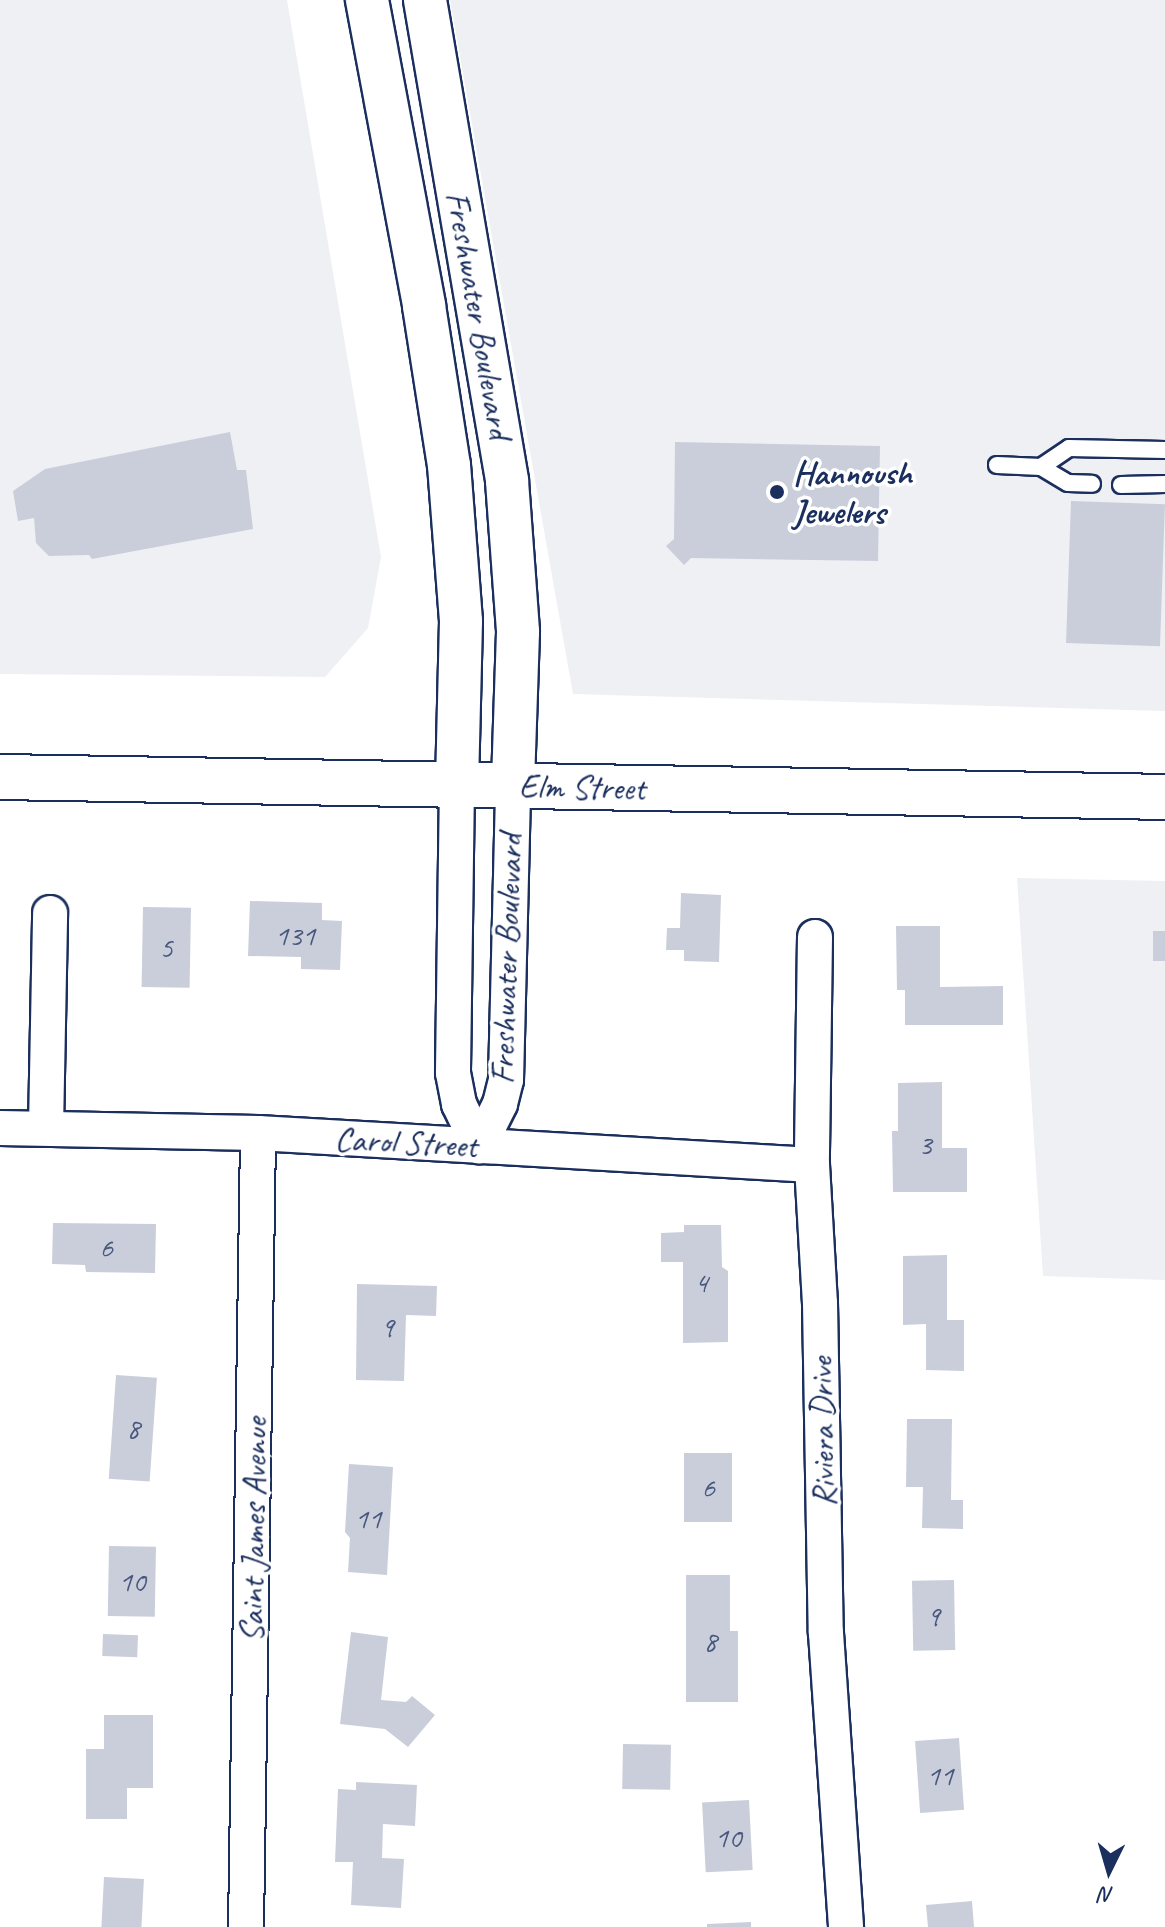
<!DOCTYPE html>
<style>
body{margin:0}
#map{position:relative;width:1165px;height:1927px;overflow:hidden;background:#fff;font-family:Caveat,sans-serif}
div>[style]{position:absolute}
.built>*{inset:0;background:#eff0f4}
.building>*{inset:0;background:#caceda;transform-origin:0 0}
.roads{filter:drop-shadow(2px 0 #1b2f5e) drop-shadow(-2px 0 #1b2f5e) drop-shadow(0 2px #1b2f5e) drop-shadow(0 -2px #1b2f5e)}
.service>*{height:16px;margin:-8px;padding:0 8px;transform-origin:8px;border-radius:8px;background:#fff}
.minor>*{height:34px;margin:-17px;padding:0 17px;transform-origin:17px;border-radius:17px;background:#fff}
.tertiary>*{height:42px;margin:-21px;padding:0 21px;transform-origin:21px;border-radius:21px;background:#fff}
.secondary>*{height:44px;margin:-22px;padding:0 22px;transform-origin:22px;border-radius:22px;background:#fff}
.dots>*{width:22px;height:22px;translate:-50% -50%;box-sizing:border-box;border:4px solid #fff;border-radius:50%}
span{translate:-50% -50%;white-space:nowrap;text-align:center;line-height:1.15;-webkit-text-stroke:7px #fff;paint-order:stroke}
.number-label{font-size:30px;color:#47577d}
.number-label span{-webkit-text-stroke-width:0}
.street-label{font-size:34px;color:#1b2f5e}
.poi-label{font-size:34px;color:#1b2f5e;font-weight:700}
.left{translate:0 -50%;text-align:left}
.north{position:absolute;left:1069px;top:1831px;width:80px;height:80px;-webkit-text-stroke:6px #fff;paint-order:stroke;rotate:185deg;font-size:22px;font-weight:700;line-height:32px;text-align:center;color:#1b2f5e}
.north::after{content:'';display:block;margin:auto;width:28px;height:36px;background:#1b2f5e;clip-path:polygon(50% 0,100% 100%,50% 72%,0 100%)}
</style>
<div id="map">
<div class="built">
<i style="clip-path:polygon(0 0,287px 0,381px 557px,368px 628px,325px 677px,0 674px)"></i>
<i style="clip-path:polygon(450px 0,1165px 0,1165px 711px,573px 694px)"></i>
<i style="clip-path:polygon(1017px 878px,1165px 881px,1165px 1280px,1043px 1276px)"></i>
</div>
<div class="building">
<i style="clip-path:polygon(230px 432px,237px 470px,246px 470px,253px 529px,92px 559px,89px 555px,49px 556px,36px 543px,34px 518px,18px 521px,13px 491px,45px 469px)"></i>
<i style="clip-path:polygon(675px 442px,880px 446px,878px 561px,691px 558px,684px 565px,666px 546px,674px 539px)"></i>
<i style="left:1071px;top:501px;width:94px;height:142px;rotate:2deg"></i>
<i style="clip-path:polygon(681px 893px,721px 895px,719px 962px,684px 961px,684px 950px,666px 950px,667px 928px,680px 928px)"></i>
<i style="clip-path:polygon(250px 901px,322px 903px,322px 920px,342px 921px,340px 970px,301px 969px,301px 957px,248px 956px)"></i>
<i style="left:143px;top:907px;width:48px;height:80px;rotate:1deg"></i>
<i style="clip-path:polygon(896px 926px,940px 926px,940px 987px,1003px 986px,1003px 1025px,905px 1025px,905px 990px,897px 990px)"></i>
<i style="left:1153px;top:931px;width:12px;height:30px"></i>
<i style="clip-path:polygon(942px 1082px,942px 1148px,967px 1148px,967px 1192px,893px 1192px,892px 1131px,898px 1131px,898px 1083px)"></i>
<i style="clip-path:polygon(53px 1223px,156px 1224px,155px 1273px,86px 1272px,85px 1265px,52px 1264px)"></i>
<i style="clip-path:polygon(684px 1225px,721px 1225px,722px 1267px,728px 1271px,728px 1342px,683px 1343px,683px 1262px,661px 1262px,661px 1233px,684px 1232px)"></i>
<i style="clip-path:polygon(947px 1255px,947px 1320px,964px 1320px,964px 1371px,926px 1370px,926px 1324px,903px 1325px,903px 1256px)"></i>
<i style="clip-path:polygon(357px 1284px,437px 1286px,436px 1316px,406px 1315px,404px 1381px,356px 1380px)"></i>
<i style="left:116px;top:1375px;width:41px;height:104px;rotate:4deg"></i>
<i style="clip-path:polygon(907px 1419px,952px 1419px,951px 1500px,963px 1500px,963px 1529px,922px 1528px,923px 1487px,906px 1487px)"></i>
<i style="left:684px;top:1453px;width:48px;height:69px"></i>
<i style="clip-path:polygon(349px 1464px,393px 1467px,387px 1575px,348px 1572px,350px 1538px,345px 1532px)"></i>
<i style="left:109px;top:1546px;width:47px;height:70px;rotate:1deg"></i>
<i style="clip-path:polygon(686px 1575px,730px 1575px,730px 1631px,738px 1631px,738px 1702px,686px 1702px)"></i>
<i style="left:954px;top:1580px;width:70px;height:42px;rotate:89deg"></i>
<i style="clip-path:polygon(351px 1632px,388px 1637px,381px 1700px,406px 1702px,412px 1696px,435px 1715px,408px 1747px,385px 1729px,340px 1724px)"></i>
<i style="left:103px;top:1634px;width:35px;height:22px;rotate:2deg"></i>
<i style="clip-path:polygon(104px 1715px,153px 1715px,153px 1788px,127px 1788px,127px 1819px,86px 1819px,86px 1749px,104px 1749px)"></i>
<i style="left:959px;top:1738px;width:72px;height:44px;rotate:86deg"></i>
<i style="left:623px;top:1744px;width:48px;height:45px;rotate:1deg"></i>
<i style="clip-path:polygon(356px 1782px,417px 1785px,415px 1826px,383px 1824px,382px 1858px,404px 1859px,401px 1908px,351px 1905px,353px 1862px,335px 1862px,338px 1789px,356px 1790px)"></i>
<i style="left:749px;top:1800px;width:70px;height:47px;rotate:87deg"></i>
<i style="left:104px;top:1877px;width:40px;height:50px;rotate:3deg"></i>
<i style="clip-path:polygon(972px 1901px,974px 1927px,928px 1927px,926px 1905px)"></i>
<i style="clip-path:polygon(751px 1922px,751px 1927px,707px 1927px,707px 1924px)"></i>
</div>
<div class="roads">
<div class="service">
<i style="left:997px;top:465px;width:44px;rotate:2.6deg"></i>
<i style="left:1041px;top:467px;width:31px;rotate:31deg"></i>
<i style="left:1068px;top:483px;width:24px;rotate:2deg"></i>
<i style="left:1041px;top:467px;width:34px;rotate:-34deg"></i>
<i style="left:1069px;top:448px;width:96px;rotate:1.2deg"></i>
<i style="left:1121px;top:485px;width:44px;rotate:-1.3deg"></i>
</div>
<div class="minor">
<i style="left:457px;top:784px;width:289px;rotate:90.8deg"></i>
<i style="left:453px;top:1073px;width:32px;rotate:79deg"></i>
<i style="left:459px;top:1104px;width:47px;rotate:64.5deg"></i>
<i style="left:815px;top:937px;width:228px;rotate:90.8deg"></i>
<i style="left:812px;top:1165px;width:138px;rotate:86.7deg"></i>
<i style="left:820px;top:1303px;width:330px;rotate:89deg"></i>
<i style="left:826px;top:1633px;width:295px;rotate:86.1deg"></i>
<i style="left:0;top:1128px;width:258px;rotate:1.1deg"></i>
<i style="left:258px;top:1133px;width:555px;rotate:3.31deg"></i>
<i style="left:46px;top:1128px;width:215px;rotate:-88.9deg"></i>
<i style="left:479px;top:1146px;width:47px;rotate:-63.4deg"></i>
<i style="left:500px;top:1104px;width:25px;rotate:-76deg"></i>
<i style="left:506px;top:1080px;width:294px;rotate:-88.6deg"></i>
<i style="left:246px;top:1927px;width:794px;rotate:-89.13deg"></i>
</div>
<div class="tertiary">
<i style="left:367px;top:0;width:311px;rotate:79.4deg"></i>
<i style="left:424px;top:306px;width:161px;rotate:81.1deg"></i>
<i style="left:449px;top:465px;width:156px;rotate:85.6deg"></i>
<i style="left:461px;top:621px;width:163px;rotate:91.4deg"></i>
<i style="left:425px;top:0;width:488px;rotate:80.3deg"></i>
<i style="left:507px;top:481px;width:151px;rotate:85.8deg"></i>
<i style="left:518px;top:632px;width:154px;rotate:91.9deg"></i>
</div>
<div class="secondary">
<i style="left:0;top:777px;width:1165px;rotate:0.98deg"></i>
</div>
</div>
<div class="dots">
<i style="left:777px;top:492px;background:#1b2f5e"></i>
</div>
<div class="number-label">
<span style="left:295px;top:935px">131</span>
<span style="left:166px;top:947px">5</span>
<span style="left:925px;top:1144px">3</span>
<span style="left:106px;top:1247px">6</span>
<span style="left:701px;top:1282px">4</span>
<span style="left:387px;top:1327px">9</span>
<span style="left:133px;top:1428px">8</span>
<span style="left:708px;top:1487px">6</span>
<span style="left:368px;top:1518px">11</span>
<span style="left:132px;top:1581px">10</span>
<span style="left:933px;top:1616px">9</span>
<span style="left:710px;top:1641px">8</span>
<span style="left:940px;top:1775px">11</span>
<span style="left:728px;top:1837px">10</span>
</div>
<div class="street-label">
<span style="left:479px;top:315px;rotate:80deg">Freshwater Boulevard</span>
<span style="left:582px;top:787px;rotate:1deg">Elm Street</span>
<span style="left:506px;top:959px;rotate:-88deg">Freshwater Boulevard</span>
<span style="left:406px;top:1142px;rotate:3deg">Carol Street</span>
<span style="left:822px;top:1432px;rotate:-91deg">Riviera Drive</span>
<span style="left:253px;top:1530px;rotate:-89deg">Saint James Avenue</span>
</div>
<div class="poi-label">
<span class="left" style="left:793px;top:492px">Hannoush<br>Jewelers</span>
</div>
<div class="north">N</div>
</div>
